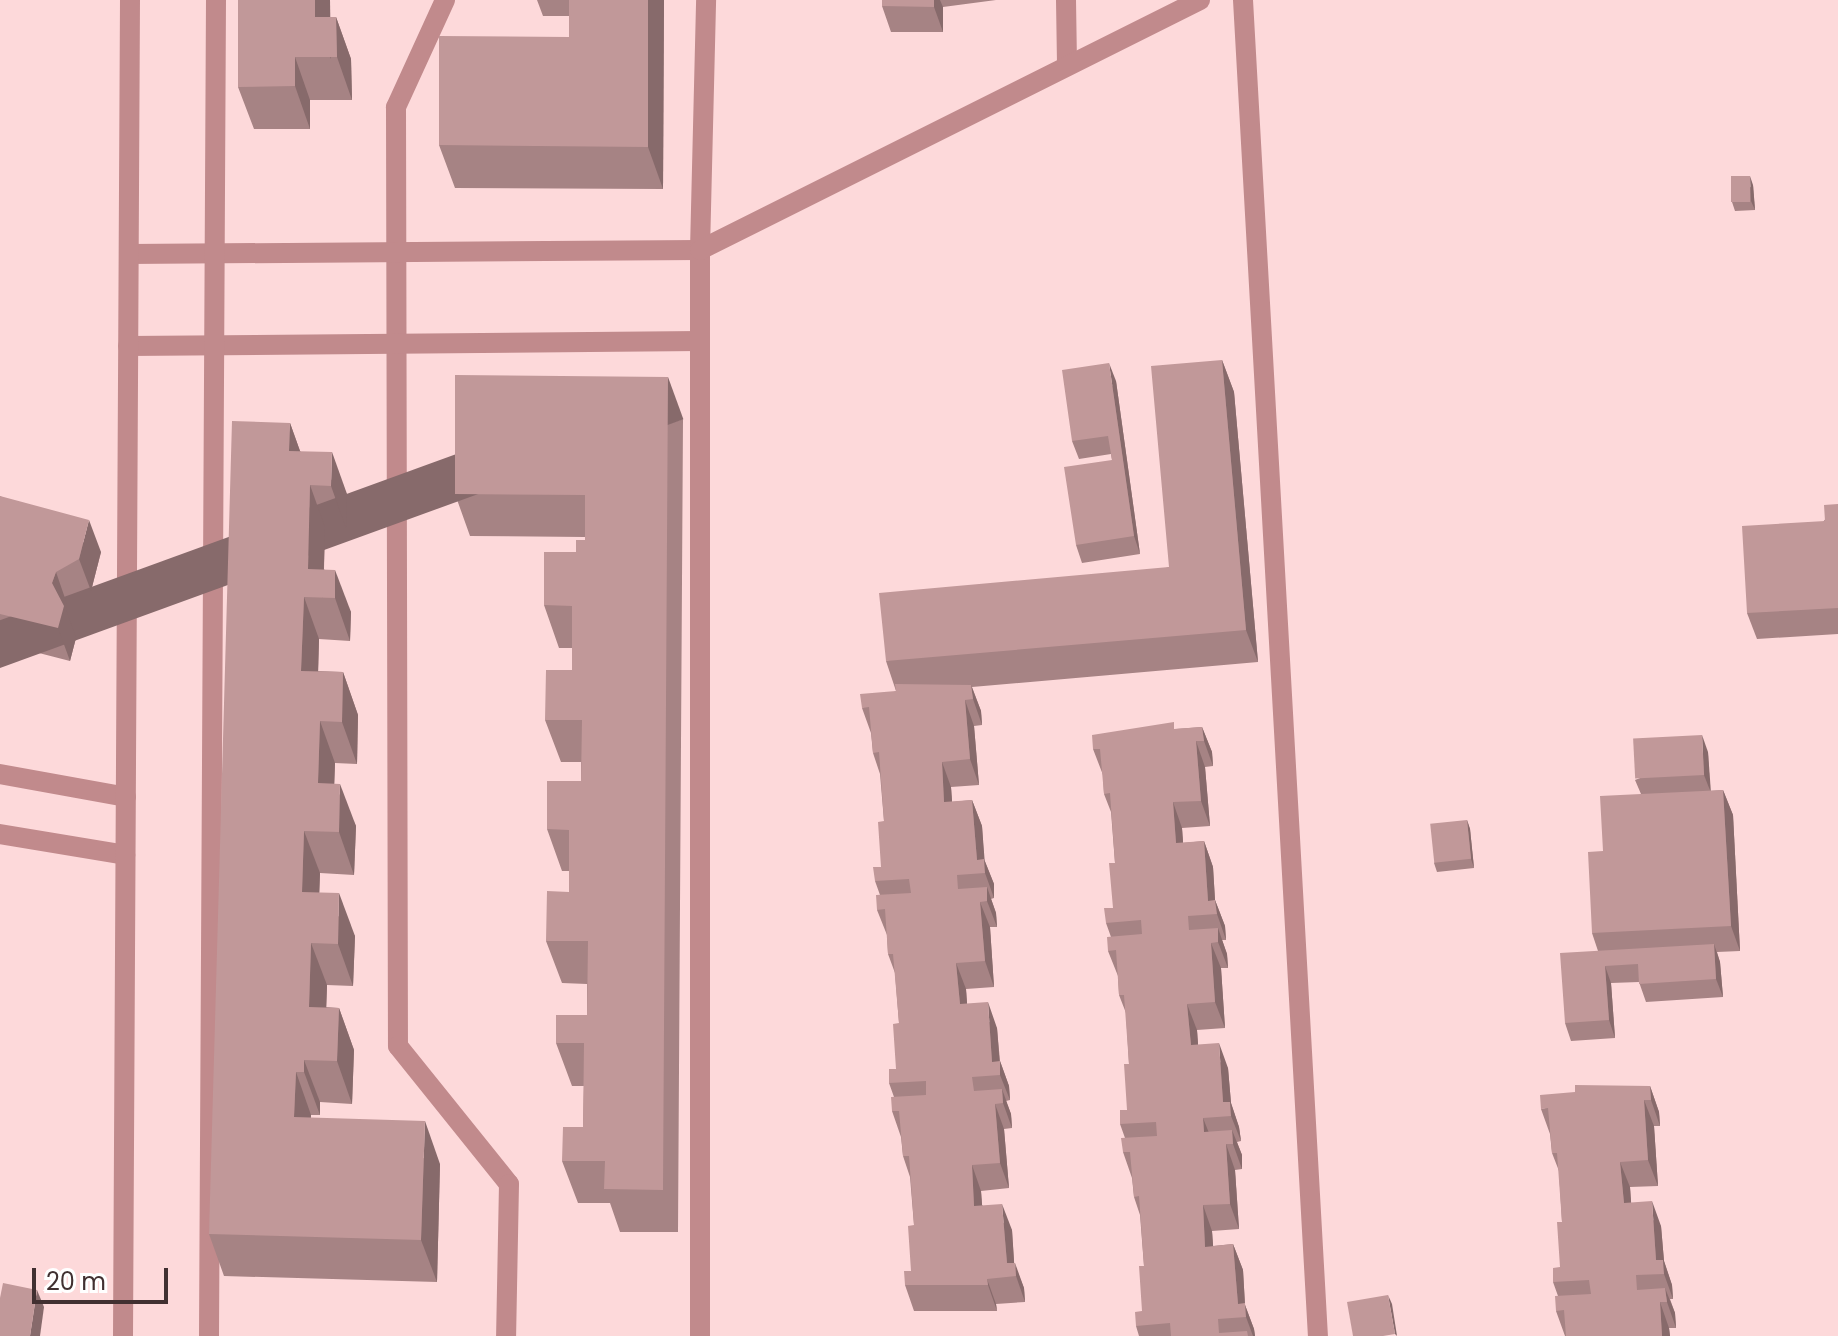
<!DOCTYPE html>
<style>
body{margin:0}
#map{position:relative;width:1838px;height:1336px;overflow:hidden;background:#fdd9da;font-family:Poppins,sans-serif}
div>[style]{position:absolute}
.street>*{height:20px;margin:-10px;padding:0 10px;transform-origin:10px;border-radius:10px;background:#c18a8c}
.wall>*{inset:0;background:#a68384}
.shaded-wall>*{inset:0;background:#876a6b;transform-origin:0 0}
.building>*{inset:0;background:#c19899;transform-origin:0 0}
span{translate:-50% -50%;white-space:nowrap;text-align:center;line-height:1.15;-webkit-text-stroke:8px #fff;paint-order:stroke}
.scale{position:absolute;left:32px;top:1268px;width:136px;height:36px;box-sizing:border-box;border:4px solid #413031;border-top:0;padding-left:10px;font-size:24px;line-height:28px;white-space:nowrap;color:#413031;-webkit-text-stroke:6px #fff;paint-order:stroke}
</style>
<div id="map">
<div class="street">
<i style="left:445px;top:0;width:118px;rotate:114.6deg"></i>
<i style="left:396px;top:107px;width:939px;rotate:89.88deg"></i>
<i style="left:398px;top:1046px;width:177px;rotate:51.2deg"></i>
<i style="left:509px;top:1184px;width:152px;rotate:91.1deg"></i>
<i style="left:1066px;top:0;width:66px;rotate:89.1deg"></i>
<i style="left:1243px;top:0;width:1338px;rotate:86.79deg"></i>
<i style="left:129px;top:254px;width:571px;rotate:-0.4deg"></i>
<i style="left:700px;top:250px;width:250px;rotate:-88.6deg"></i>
<i style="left:128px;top:346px;width:572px;rotate:-0.5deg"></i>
<i style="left:0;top:774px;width:128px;rotate:10.3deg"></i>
<i style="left:0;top:834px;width:127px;rotate:9.5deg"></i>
<i style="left:123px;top:1336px;width:1336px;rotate:-89.7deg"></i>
<i style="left:209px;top:1336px;width:1336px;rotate:-89.7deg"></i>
<i style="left:700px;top:1336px;width:1086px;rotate:-90deg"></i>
<i style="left:700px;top:250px;width:559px;rotate:-26.57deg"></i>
</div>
<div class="wall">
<i style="clip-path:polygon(238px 0,330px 0,330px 17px,336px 17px,351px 59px,352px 100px,310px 100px,310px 129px,254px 129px,238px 87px)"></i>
<i style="clip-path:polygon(537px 0,664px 0,663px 189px,455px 188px,439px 145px,569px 37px,569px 16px,543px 16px)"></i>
<i style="clip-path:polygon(882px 0,996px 0,943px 7px,943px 32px,891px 32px,882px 6px)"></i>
<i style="clip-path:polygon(1753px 185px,1755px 210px,1735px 211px,1732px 202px)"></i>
<i style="clip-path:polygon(1222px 360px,1234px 392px,1258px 662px,972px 687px,981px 711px,982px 725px,974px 726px,979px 785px,951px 787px,952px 802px,972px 800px,982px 826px,984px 859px,994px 884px,994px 898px,991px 899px,996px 913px,997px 927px,990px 927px,994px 987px,966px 989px,967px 1004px,997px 1028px,1000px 1061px,1009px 1086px,1010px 1100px,1006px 1101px,1011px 1114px,1012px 1128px,1004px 1129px,1009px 1188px,981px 1191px,982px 1205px,1012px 1230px,1014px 1263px,1024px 1288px,1025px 1302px,996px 1304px,997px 1311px,914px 1311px,905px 1285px,911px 1271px,914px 1225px,910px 1177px,903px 1156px,901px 1137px,892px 1111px,894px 1097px,889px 1083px,896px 1069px,899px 1023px,895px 973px,888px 954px,887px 935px,877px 910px,880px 895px,875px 881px,881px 867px,884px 821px,880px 774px,873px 753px,871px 733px,862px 708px,896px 691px,886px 661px,1169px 567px)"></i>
<i style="clip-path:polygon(1116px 381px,1140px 554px,1082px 563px,1076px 545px,1112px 460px,1111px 454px,1079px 459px,1072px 441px)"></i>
<i style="clip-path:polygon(683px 419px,678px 1232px,620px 1232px,610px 1203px,578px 1203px,562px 1161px,583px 1127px,584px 1086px,572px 1086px,556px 1043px,587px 1015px,587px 984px,562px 983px,546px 941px,569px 892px,569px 871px,562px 871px,547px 829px,581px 781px,581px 762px,561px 762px,545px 720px,572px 670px,572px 648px,559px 648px,544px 605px,585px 540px,585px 537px,470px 536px,455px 494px)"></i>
<i style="clip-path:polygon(290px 423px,300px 451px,347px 494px,346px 528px,325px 527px,324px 569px,351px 612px,350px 641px,319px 639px,318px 671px,343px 672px,358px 715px,357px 764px,335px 763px,334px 784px,356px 826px,354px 875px,320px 873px,319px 893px,355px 936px,353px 986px,327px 985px,326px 1007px,339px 1008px,354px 1050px,352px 1104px,320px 1102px,320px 1115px,311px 1115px,311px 1118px,440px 1164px,437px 1282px,224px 1276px,209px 1234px)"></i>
<i style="clip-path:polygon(0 496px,101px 552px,91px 591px,67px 604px,66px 609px,76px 638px,70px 661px,0 643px)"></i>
<i style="clip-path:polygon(1838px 504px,1838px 634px,1757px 639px,1747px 613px)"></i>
<i style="clip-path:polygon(1202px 727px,1212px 752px,1213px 766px,1205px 767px,1210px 826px,1182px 828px,1183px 843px,1204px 841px,1213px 867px,1215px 900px,1225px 926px,1226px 940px,1222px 940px,1227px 954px,1228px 968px,1221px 968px,1225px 1028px,1197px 1030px,1198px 1045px,1228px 1068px,1231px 1103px,1239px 1127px,1241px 1141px,1237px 1142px,1242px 1155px,1242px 1169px,1235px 1170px,1239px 1229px,1212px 1231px,1213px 1246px,1233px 1244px,1243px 1270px,1245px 1305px,1254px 1329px,1255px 1336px,1139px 1336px,1136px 1326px,1142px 1311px,1144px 1266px,1140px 1215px,1134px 1197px,1132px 1178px,1123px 1152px,1125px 1138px,1120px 1124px,1127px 1110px,1129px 1064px,1126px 1013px,1119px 995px,1118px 976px,1108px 951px,1111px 937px,1106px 923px,1113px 908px,1115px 863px,1111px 812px,1104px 794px,1103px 775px,1093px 749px,1176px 729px)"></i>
<i style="clip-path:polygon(1708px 752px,1710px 791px,1723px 790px,1733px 815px,1740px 951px,1717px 952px,1720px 962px,1723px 997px,1646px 1002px,1639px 982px,1611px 983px,1615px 1038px,1571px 1041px,1565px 1023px,1598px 951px,1592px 933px,1603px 851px,1641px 794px,1635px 780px)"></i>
<i style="clip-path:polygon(1467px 820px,1470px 829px,1474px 868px,1437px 872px,1434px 863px)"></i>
<i style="clip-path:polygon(1650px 1086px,1659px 1112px,1660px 1126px,1654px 1126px,1658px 1186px,1630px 1187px,1631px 1203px,1661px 1226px,1664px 1261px,1672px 1285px,1673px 1299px,1670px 1299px,1675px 1313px,1676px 1328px,1669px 1328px,1670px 1336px,1565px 1336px,1556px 1311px,1558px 1296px,1553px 1282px,1560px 1267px,1562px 1222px,1559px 1171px,1552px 1153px,1550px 1134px,1541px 1109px)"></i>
</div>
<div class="shaded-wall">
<i style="clip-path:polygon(315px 0,330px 0,331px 59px,315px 17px)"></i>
<i style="clip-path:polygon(648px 0,664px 0,663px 189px,648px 147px)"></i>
<i style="clip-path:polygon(934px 0,940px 0,943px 7px,943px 32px,934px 7px)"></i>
<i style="clip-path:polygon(336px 17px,351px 59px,352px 100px,337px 57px)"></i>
<i style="clip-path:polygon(295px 57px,310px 100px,310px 129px,295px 86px)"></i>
<i style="clip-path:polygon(1750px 176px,1753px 185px,1755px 210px,1751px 201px)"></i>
<i style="clip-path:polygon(1222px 360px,1234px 392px,1258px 662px,1246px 630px)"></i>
<i style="clip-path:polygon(1109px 363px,1116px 381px,1140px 554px,1134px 536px)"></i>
<i style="left:668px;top:377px;width:45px;height:813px;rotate:70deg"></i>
<i style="clip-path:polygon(290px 423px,305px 465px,289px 451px)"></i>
<i style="clip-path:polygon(332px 452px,347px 494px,346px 528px,331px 486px)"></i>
<i style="clip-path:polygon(310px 485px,325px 527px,323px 598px,308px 569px)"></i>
<i style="clip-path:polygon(89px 520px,101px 552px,91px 591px,79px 559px)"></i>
<i style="clip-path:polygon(335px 570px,351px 612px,350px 641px,335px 598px)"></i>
<i style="clip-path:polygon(56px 572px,67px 604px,66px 609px,76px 638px,70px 661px,58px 628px,52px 583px)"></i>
<i style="clip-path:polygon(304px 597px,319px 639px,317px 713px,301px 671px)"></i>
<i style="clip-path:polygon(343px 672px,358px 715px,357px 764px,342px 722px)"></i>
<i style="clip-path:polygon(971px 685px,981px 711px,982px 725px,973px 699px)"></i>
<i style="clip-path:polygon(965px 700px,974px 726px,979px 785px,970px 759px)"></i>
<i style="clip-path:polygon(320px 721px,335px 763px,333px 826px,318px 783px)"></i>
<i style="clip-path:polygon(1202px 727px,1212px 752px,1213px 766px,1204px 741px)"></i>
<i style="clip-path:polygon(1702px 735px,1708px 752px,1711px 793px,1704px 775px)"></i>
<i style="clip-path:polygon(1196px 741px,1205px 767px,1210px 826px,1201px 801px)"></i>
<i style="clip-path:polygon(942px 762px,951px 787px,954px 828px,944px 802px)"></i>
<i style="clip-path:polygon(340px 784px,356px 826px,354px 875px,339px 832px)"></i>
<i style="clip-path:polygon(1723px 790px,1733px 815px,1740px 951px,1731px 926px)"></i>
<i style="clip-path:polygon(972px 800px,982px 826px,985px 865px,984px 859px,994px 884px,994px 898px,985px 873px,977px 860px)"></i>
<i style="clip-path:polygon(1173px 802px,1182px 828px,1185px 869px,1176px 843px)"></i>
<i style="clip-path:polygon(1467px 820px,1470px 829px,1474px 868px,1471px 859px)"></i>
<i style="clip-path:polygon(304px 831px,320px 873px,318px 934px,302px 892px)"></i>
<i style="clip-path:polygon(1204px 841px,1213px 867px,1215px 900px,1225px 926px,1226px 940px,1217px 914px,1208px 901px)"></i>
<i style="clip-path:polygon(987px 887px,996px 913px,997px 927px,987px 901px)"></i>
<i style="clip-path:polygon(339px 893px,355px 936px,353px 986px,338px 944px)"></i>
<i style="clip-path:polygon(980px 902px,990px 927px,994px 987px,985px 961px)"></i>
<i style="clip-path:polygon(1218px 928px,1227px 954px,1228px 968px,1218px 942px)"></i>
<i style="clip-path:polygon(311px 943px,327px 985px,325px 1049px,309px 1007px)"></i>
<i style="clip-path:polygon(1211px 943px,1221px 968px,1225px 1028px,1215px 1002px)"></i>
<i style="clip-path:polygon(1714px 944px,1720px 962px,1723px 997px,1716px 979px)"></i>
<i style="clip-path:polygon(956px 963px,966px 989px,969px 1030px,960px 1004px)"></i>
<i style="clip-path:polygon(1605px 966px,1611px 983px,1615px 1038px,1609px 1020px)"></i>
<i style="clip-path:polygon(988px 1002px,997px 1028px,1000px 1067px,1000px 1061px,1009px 1086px,1010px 1100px,1000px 1075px,992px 1062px)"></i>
<i style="clip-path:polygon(1187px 1004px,1197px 1030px,1200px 1071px,1191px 1045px)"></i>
<i style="clip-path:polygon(339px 1008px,354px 1050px,352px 1104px,337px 1061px)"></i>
<i style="clip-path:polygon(1219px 1043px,1228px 1068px,1231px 1103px,1239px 1127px,1241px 1141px,1231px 1116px,1223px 1102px)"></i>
<i style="clip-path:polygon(304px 1060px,320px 1102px,320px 1115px,304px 1072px)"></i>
<i style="clip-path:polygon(296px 1072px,311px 1115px,309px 1159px,294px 1117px)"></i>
<i style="clip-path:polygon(1650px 1086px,1659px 1112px,1660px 1126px,1651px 1100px)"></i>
<i style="clip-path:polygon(1002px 1089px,1011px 1114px,1012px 1128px,1003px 1103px)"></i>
<i style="clip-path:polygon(1644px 1100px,1654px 1126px,1658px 1186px,1648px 1160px)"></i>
<i style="clip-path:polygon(995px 1104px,1004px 1129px,1009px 1188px,1000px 1163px)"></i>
<i style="clip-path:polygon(1203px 1118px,1213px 1143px,1204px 1132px)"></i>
<i style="clip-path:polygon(425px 1121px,440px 1164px,437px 1282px,421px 1240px)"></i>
<i style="clip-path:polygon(1232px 1130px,1242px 1155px,1242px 1169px,1233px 1144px)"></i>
<i style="clip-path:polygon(1226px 1144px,1235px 1170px,1239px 1229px,1230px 1204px)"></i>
<i style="clip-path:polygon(1620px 1162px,1630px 1187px,1633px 1229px,1624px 1203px)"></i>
<i style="clip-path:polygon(972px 1165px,981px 1191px,984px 1231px,974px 1206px)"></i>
<i style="clip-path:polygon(1652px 1201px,1661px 1226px,1664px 1261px,1672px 1285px,1673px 1299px,1664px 1274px,1656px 1260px)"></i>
<i style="clip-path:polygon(1002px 1204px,1012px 1230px,1015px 1276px,1007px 1263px)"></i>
<i style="clip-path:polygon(1203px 1205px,1212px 1231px,1215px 1272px,1205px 1247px)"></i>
<i style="clip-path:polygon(1233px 1244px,1243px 1270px,1245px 1305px,1254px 1329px,1255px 1336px,1253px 1336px,1246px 1317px,1238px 1304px)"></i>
<i style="clip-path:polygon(1015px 1263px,1024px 1288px,1025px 1302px,1016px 1276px)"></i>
<i style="clip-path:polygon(987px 1279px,996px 1304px,997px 1311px,988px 1285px)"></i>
<i style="clip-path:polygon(1665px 1288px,1675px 1313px,1676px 1328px,1667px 1302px)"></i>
<i style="clip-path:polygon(37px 1290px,44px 1307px,40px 1336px,30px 1336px)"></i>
<i style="clip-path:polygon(1388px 1295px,1392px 1304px,1397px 1336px,1395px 1334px)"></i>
<i style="clip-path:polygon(1660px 1302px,1669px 1328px,1670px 1336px,1662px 1336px)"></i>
</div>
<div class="building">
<i style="clip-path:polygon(238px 0,315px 0,315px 17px,336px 17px,337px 57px,295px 57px,295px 86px,238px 87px)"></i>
<i style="clip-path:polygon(569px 0,648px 0,648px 147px,439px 145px,439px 36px,569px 37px)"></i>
<i style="clip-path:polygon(882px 0,934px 0,934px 7px,882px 6px)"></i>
<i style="left:1731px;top:176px;width:19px;height:26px"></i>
<i style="clip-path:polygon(1222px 360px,1246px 630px,886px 661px,879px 593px,1169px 567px,1151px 366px)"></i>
<i style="clip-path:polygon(1109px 363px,1134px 536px,1076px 545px,1064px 467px,1112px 460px,1108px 436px,1072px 441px,1062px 370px)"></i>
<i style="clip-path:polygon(455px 375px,668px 377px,663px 1190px,604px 1189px,605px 1161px,562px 1161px,563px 1127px,583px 1127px,584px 1043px,556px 1043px,556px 1015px,587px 1015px,588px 941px,546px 941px,547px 891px,569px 892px,569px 830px,547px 829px,547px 781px,581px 781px,582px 720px,545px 720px,546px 670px,572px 670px,572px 606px,544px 605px,544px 552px,576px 552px,576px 540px,585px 540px,585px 495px,455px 494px)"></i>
<i style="clip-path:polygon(232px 421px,290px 423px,289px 451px,332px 452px,331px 486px,310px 485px,308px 569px,335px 570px,335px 598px,304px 597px,301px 671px,343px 672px,342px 722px,320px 721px,318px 783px,340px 784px,339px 832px,304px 831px,302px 892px,339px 893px,338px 944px,311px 943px,309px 1007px,339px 1008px,337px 1061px,304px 1060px,304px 1072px,296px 1072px,294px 1117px,425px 1121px,421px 1240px,209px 1234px)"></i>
<i style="clip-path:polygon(0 496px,89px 520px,79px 559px,56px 572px,52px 583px,64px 606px,58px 628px,0 614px)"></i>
<i style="clip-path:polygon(1838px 504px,1838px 608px,1747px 613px,1742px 526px,1825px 521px,1824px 505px)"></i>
<i style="clip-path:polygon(895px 684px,971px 685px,973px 699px,965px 700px,970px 759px,942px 762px,944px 802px,972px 800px,977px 860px,984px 859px,985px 873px,957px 875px,958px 889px,987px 887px,987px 901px,980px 902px,985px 961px,956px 963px,960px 1004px,988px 1002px,992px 1062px,1000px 1061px,1000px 1075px,972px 1077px,974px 1091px,1002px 1089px,1003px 1103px,995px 1104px,1000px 1163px,972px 1165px,974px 1206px,1002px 1204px,1007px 1263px,1015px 1263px,1016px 1276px,987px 1279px,988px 1285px,905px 1285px,904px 1271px,911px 1271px,908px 1226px,914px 1225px,909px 1156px,903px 1156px,899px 1111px,892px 1111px,891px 1097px,926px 1095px,926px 1081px,889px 1083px,889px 1069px,896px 1069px,893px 1024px,899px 1023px,893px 954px,888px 954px,885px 909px,877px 910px,876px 895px,911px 893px,909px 879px,875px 881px,873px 867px,881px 867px,878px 822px,884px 821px,879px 752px,873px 753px,869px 707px,862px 708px,860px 694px,896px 691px)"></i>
<i style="clip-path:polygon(1174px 722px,1174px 729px,1202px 727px,1204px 741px,1196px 741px,1201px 801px,1173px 802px,1176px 843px,1204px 841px,1208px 901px,1215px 900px,1217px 914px,1188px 916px,1189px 930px,1218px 928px,1218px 942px,1211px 943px,1215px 1002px,1187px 1004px,1191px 1045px,1219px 1043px,1223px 1102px,1230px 1102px,1231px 1116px,1203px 1118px,1204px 1132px,1232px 1130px,1233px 1144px,1226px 1144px,1230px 1204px,1203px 1205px,1205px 1247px,1233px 1244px,1238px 1304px,1245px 1303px,1246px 1317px,1218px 1319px,1219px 1333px,1247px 1331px,1248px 1336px,1171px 1336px,1170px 1323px,1136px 1326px,1135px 1312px,1142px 1311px,1139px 1266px,1144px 1266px,1139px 1196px,1134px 1197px,1130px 1152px,1123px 1152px,1121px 1138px,1157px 1136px,1156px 1122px,1120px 1124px,1120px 1110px,1127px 1110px,1124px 1064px,1129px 1064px,1124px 995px,1119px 995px,1116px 950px,1108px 951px,1107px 937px,1142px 934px,1141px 920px,1106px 923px,1104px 908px,1113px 908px,1109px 863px,1115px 863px,1110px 793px,1104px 794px,1100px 749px,1093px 749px,1092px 735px)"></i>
<i style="left:1702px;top:735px;width:40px;height:69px;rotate:87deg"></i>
<i style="clip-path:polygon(1723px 790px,1731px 926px,1592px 933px,1588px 852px,1603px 851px,1600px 796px)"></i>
<i style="left:1467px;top:820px;width:39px;height:37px;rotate:84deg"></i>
<i style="clip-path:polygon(1714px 944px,1716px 979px,1639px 984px,1638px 964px,1605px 966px,1609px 1020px,1565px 1023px,1560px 953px)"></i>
<i style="clip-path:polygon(1575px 1085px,1650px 1086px,1651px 1100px,1644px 1100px,1648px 1160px,1620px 1162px,1624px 1203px,1652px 1201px,1656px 1260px,1663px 1260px,1664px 1274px,1636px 1275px,1637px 1290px,1665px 1288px,1667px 1302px,1660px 1302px,1662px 1336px,1566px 1336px,1564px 1310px,1556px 1311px,1555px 1296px,1591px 1294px,1589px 1280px,1553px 1282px,1553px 1268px,1560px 1267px,1557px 1222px,1562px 1222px,1557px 1153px,1552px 1153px,1548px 1108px,1541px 1109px,1540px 1095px,1575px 1092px)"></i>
<i style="clip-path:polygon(3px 1283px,37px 1290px,30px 1336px,0 1336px,0 1298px)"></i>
<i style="clip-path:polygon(1388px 1295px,1395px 1334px,1383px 1336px,1353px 1336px,1347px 1302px)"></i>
</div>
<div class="scale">20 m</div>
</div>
